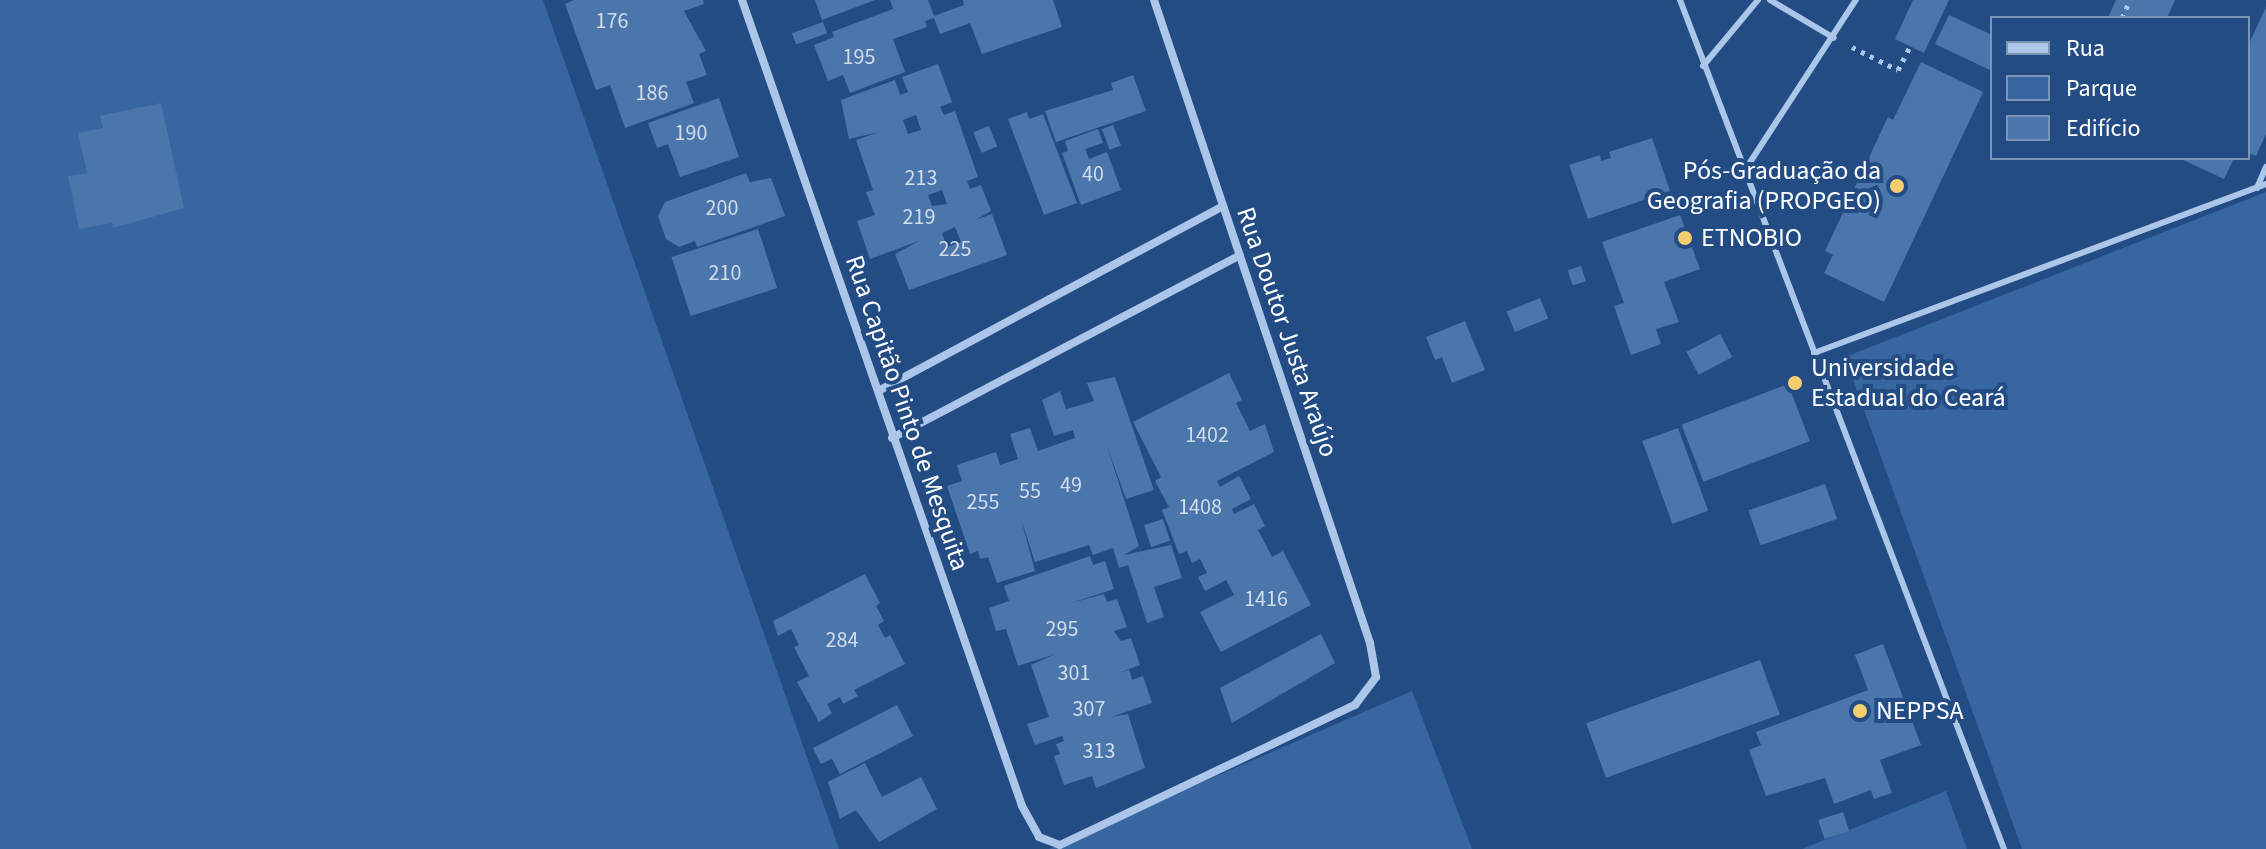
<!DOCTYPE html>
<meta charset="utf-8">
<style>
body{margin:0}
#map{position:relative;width:2266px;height:849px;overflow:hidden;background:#234c84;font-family:"Source Sans 3",sans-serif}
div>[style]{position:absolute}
.green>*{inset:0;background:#3766a0}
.building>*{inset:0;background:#4b76ac;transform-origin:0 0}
.path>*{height:5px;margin-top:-2.5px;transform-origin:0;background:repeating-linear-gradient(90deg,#abc6e8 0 4px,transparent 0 10px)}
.service>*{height:6px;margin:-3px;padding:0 3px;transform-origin:3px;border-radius:3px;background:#abc6e8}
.minor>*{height:8px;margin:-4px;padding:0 4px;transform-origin:4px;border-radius:4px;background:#abc6e8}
.dots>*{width:22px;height:22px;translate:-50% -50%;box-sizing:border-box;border:4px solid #234c84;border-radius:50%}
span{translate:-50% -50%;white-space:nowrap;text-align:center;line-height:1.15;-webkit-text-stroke:8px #234c84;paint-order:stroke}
.number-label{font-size:22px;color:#d2ddea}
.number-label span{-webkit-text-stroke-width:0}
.poi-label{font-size:26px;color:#fff}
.right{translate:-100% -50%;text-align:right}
.left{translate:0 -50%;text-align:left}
.street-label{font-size:26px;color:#fff}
.legend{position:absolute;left:1990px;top:16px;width:260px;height:144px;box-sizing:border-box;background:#234c84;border:2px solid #7b94b5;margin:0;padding:10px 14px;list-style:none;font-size:24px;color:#fff}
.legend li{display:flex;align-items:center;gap:16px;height:40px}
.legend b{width:40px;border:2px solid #7b94b5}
</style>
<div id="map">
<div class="green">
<i style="clip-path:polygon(0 0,543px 0,839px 849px,0 849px)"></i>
<i style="clip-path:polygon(2266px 192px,2266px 849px,2022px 849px,1845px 357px)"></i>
<i style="clip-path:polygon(1412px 691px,1472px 849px,1049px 849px)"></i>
<i style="clip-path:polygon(1946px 791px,1967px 849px,1802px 849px)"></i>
</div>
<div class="building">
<i style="clip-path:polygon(574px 0,703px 0,704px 4px,684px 11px,706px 51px,699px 54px,707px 75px,686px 82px,694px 103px,625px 128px,610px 85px,596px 90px,565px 4px)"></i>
<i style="clip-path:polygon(815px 0,875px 0,822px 20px)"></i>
<i style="clip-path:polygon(890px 0,928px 0,934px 16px,964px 5px,963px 0,1053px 0,1062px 27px,982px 54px,970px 23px,940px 34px,934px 18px,925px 21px,927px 27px,893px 39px,905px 72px,850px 93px,843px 75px,828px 81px,814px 45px,834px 37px,832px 32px,893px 9px)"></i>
<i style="clip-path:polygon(1913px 0,1949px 0,1924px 53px,1895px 39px)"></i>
<i style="clip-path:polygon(2116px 0,2175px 0,2167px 18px,2108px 18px)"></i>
<i style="clip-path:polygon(2266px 7px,2266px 134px,2256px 156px,2248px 153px,2248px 46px)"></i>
<i style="clip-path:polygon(1949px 15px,1992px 35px,1992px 71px,1935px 44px)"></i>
<i style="left:823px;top:22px;width:12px;height:33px;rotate:70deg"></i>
<i style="clip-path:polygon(1921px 62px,1983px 92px,1884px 302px,1824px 273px,1833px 255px,1825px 251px,1888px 117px,1893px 120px)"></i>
<i style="clip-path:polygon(evenodd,938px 64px,952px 102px,940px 107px,944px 115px,955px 111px,978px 177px,967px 181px,970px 189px,981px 185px,991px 211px,975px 220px,992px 214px,1007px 255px,909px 290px,895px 254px,919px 241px,870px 259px,857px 221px,875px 215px,866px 192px,873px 190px,856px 140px,879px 132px,849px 139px,841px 100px,895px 80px,900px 95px,908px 92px,902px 77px,938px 64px,916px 115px,921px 130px,908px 134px,903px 120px,916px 115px,938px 64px,942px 190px,947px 204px,932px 206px,928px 195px,942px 190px,938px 64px,955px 227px,961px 242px,947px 247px,942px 233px,955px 227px)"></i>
<i style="clip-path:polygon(1133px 75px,1146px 111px,1056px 142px,1045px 111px,1113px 90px,1111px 83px)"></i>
<i style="clip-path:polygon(719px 98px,739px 157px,680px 177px,668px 144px,657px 148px,648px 123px)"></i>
<i style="clip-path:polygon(161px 103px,184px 208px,113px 228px,112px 223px,79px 229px,68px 176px,87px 173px,78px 133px,103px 128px,100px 116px)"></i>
<i style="clip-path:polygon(1027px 112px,1029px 119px,1043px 114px,1077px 203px,1044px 215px,1008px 119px)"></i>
<i style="left:1113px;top:125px;width:22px;height:12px;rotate:69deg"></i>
<i style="left:989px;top:126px;width:22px;height:17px;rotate:68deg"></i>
<i style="clip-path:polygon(1098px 129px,1103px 143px,1085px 149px,1089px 159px,1107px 152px,1121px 190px,1081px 205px,1062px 153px,1068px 151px,1065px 141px)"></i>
<i style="clip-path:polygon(1652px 138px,1670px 191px,1588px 219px,1569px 165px,1600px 155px,1601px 161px,1611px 158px,1609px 152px)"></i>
<i style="clip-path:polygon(2179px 158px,2234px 158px,2224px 179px)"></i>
<i style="clip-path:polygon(746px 173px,750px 182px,771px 178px,785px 216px,697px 247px,695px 241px,679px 247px,666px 239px,658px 216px,665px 202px)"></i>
<i style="clip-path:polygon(1680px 215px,1700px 269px,1664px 282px,1679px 322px,1656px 329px,1661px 344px,1631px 355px,1614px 306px,1624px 303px,1602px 242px)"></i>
<i style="left:758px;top:229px;width:62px;height:91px;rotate:72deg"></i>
<i style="left:1581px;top:266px;width:16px;height:14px;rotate:72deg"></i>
<i style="left:1540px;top:298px;width:22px;height:36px;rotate:68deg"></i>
<i style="clip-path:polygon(1465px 321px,1485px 370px,1452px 383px,1442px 357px,1435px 360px,1426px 337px)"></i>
<i style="left:1720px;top:334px;width:26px;height:38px;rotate:62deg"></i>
<i style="clip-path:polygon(1229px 373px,1242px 400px,1236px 403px,1250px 431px,1265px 424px,1274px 452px,1217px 481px,1220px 487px,1239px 476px,1251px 499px,1232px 509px,1234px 514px,1254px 504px,1265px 526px,1258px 530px,1272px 557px,1283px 551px,1311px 605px,1221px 652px,1200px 612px,1234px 595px,1226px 580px,1205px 591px,1198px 577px,1207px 573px,1200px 559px,1192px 563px,1187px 551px,1179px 554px,1162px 510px,1169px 507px,1155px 481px,1161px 477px,1133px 422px)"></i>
<i style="clip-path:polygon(1115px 377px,1154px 490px,1126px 499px,1107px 446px,1139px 546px,1124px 555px,1171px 545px,1182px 578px,1154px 587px,1164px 617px,1147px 623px,1128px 565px,1119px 568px,1113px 548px,1093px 555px,1089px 545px,1035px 562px,1021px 519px,1035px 571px,997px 583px,988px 557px,980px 559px,978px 551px,970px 554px,947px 486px,962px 481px,957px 465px,996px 452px,1000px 465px,1018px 459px,1010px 434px,1030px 428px,1038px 451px,1075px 438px,1073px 430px,1054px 436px,1042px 400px,1060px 391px,1066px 409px,1081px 405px,1094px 401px,1087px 383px)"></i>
<i style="left:1788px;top:384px;width:61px;height:114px;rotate:69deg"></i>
<i style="left:1678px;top:428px;width:88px;height:38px;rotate:70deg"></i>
<i style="left:1825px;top:484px;width:37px;height:81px;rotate:71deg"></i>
<i style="left:1163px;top:519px;width:23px;height:20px;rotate:72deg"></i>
<i style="clip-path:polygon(1090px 556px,1093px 565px,1105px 561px,1114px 589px,1071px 603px,1104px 594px,1107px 602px,1117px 599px,1127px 627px,1114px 631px,1121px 641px,1131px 638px,1140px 665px,1119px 673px,1129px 670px,1132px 680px,1143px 676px,1152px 703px,1111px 717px,1128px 714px,1145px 768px,1096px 788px,1092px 776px,1064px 785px,1054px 756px,1060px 754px,1056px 744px,1064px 741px,1062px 736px,1035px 745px,1027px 724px,1049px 717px,1031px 665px,1055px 654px,1018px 666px,1006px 629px,996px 631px,989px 608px,1009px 601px,1004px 586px)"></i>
<i style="clip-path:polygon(865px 574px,880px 603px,876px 606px,884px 621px,878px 625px,885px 638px,890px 635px,905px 664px,854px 690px,858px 696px,843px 704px,840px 697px,827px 704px,832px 713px,819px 722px,797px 682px,809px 676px,794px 647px,799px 645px,791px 629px,778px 636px,773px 621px)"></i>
<i style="clip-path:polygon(1321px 634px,1335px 663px,1232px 723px,1220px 688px)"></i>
<i style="clip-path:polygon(1883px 644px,1921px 745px,1880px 760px,1892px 793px,1874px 799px,1871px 790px,1834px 804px,1825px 778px,1766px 796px,1749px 750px,1761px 745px,1756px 732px,1868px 690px,1855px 655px)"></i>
<i style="left:1760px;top:660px;width:58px;height:185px;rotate:70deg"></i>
<i style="clip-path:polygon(897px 705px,913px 736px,840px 774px,832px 759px,821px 764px,813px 748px)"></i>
<i style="clip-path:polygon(865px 763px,882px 797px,921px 777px,937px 809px,879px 842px,856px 810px,840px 819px,828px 782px)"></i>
<i style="left:1843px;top:812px;width:20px;height:26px;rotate:72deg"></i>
</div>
<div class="path">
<i style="left:2122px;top:18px;width:20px;rotate:-66deg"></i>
<i style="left:1852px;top:47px;width:51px;rotate:26.6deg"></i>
<i style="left:1898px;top:70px;width:27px;rotate:-63deg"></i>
</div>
<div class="service">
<i style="left:1680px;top:0;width:909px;rotate:69.11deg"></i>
<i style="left:1770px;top:0;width:74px;rotate:30.7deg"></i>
<i style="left:1703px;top:66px;width:86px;rotate:-50.2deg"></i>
<i style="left:1745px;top:170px;width:203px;rotate:-56.9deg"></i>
<i style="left:2257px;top:188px;width:23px;rotate:-67deg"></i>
<i style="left:1814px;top:353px;width:483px;rotate:-20.5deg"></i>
</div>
<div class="minor">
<i style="left:742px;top:0;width:853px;rotate:70.84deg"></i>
<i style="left:1022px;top:806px;width:35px;rotate:61deg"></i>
<i style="left:1039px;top:837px;width:22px;rotate:21deg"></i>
<i style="left:1060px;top:845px;width:327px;rotate:-25.4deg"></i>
<i style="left:1355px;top:705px;width:35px;rotate:-53deg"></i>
<i style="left:1376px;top:677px;width:35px;rotate:-100deg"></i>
<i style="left:1370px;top:643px;width:678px;rotate:-108.57deg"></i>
<i style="left:880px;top:390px;width:389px;rotate:-28.2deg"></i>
<i style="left:892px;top:438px;width:393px;rotate:-27.7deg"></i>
</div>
<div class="dots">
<i style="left:1897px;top:186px;background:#f4ce6e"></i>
<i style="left:1685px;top:238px;background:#f4ce6e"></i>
<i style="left:1795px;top:383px;background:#f4ce6e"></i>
<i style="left:1860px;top:711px;background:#f4ce6e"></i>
</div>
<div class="number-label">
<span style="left:612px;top:22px">176</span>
<span style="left:859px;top:58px">195</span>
<span style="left:652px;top:94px">186</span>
<span style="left:691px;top:134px">190</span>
<span style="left:1093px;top:175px">40</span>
<span style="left:921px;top:179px">213</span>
<span style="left:722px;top:209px">200</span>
<span style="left:919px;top:218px">219</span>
<span style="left:955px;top:250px">225</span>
<span style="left:725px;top:274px">210</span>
<span style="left:1207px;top:436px">1402</span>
<span style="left:1071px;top:486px">49</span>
<span style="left:1030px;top:492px">55</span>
<span style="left:983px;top:503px">255</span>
<span style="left:1200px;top:508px">1408</span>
<span style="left:1266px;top:600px">1416</span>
<span style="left:1062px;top:630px">295</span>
<span style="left:842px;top:641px">284</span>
<span style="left:1074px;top:674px">301</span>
<span style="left:1089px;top:710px">307</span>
<span style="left:1099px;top:752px">313</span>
</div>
<div class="poi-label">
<span class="right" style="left:1881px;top:186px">Pós-Graduação da<br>Geografia (PROPGEO)</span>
<span class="left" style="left:1701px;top:238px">ETNOBIO</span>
<span class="left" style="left:1811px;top:383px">Universidade<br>Estadual do Ceará</span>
<span class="left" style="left:1876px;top:711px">NEPPSA</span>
</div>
<div class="street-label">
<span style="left:1287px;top:332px;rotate:71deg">Rua Doutor Justa Araújo</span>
<span style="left:907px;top:413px;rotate:71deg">Rua Capitão Pinto de Mesquita</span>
</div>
<ul class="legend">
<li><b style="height:10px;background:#abc6e8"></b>Rua</li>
<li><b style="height:22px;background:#3766a0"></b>Parque</li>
<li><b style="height:22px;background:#4b76ac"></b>Edifício</li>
</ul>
</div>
